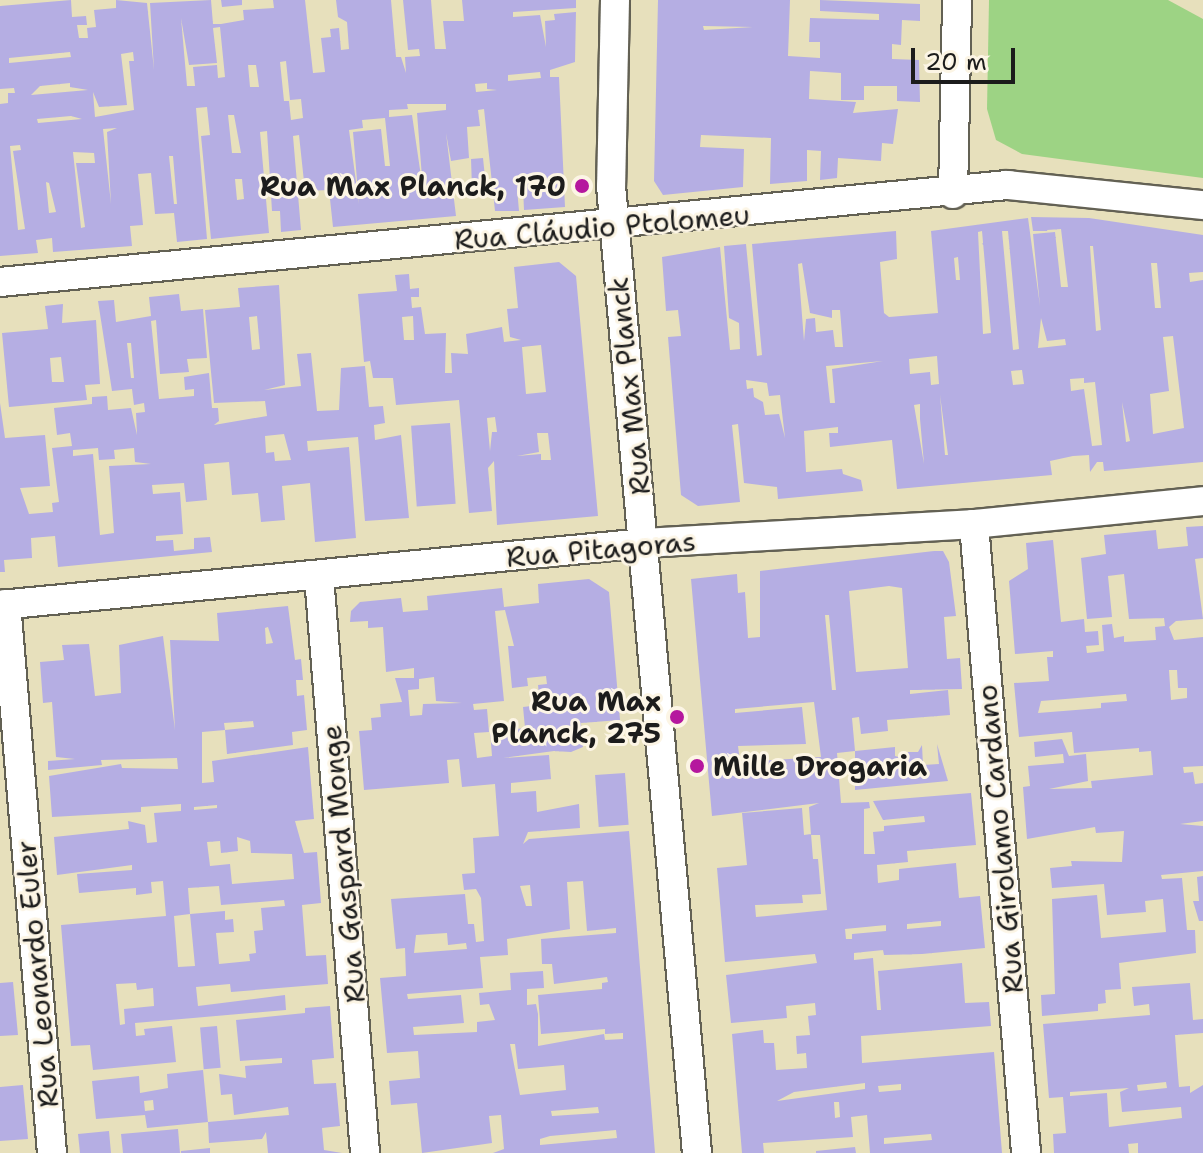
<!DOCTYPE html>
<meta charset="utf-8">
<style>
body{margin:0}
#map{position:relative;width:1203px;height:1153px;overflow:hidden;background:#e7e0bc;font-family:"Shantell Sans",sans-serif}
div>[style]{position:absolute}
.green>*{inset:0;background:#9dd384}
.building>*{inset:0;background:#b5aee3;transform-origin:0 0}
.roads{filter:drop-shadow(2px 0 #636154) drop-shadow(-2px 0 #636154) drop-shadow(0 2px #636154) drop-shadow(0 -2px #636154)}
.street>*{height:28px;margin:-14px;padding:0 14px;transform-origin:14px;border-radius:14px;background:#fff}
.dots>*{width:22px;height:22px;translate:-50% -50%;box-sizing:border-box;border:4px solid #fcf5e5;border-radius:50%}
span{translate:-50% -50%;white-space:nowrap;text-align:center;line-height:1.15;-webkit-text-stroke:6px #fcf5e5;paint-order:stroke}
.poi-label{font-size:28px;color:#1c1c1c;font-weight:700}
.right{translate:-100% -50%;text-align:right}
.left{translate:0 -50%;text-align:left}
.street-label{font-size:28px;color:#1c1c1c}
.scale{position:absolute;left:911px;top:48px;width:104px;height:36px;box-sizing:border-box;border:4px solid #1c1c1c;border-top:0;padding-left:10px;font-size:24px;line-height:28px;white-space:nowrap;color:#1c1c1c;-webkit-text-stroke:6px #fcf5e5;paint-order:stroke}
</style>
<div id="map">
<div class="green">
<i style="clip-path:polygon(989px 0,1168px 0,1203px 19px,1203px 178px,1022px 154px,996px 140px,987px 109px)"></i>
</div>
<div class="building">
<i style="clip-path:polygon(evenodd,71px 0,72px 17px,86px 16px,87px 25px,77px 25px,79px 38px,88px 38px,87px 28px,96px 27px,94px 10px,116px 8px,116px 0,147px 3px,154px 70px,150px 3px,211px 0,213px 24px,221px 24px,244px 20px,243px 10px,274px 8px,273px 0,305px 0,313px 73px,325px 72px,321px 38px,331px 37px,330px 29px,339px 28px,341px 50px,349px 49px,347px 22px,338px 17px,336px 0,391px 0,396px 57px,401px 57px,406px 73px,405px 57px,420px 56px,419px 49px,408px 50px,403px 0,431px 0,435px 49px,446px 49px,443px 21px,464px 21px,462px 0,576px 0,576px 8px,513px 12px,513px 17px,540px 15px,546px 47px,545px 21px,555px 20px,554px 14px,576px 12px,575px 62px,550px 70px,550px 77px,559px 77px,565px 207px,524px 210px,523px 187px,517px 188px,519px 211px,495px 211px,484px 109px,478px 110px,480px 126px,467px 127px,469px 158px,451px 161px,446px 133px,456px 216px,333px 227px,329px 190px,305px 191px,299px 135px,293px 136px,301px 230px,281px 232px,280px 211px,272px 211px,267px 131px,260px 132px,269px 233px,211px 239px,201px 136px,210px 135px,207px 107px,196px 108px,207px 239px,177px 242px,174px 213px,155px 214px,151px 173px,138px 174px,143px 225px,130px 226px,132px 246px,53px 252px,52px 238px,36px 240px,38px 253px,0 256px,0 104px,8px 103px,8px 93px,15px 93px,14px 88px,0 89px,0 6px,71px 0,181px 18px,189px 65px,217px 63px,213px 28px,220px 27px,225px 77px,218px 78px,217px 65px,193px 67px,195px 86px,187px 86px,181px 18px,71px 0,70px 52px,71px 57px,9px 63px,9px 58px,70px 52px,71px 0,133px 52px,134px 61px,129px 61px,134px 110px,95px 117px,93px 92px,99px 107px,127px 105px,121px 54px,133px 52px,71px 0,286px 61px,290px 100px,301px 99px,303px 118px,291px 120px,289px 101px,284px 101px,280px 62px,286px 61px,71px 0,248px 65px,256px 65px,259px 87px,250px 87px,248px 65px,71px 0,540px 72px,541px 78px,508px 81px,508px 75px,540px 72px,71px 0,70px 83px,70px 87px,88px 90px,31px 95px,40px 86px,70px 83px,71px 0,487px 83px,487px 89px,497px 90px,476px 92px,475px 84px,487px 83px,71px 0,407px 104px,446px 104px,446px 110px,417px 113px,423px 190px,412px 115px,389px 117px,389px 110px,408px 109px,407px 104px,71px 0,228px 115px,234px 115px,241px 153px,232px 153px,228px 115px,71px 0,71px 116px,82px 119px,38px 123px,37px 119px,71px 116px,71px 0,385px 118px,390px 166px,385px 166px,381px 129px,353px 132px,359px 204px,349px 130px,363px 128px,362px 120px,385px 118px,71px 0,117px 128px,107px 132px,111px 204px,103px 129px,117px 128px,71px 0,20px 145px,21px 150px,13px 151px,25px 229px,18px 230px,10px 146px,20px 145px,71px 0,73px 152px,94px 153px,95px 163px,76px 163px,85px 227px,81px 228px,73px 152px,71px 0,169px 156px,173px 156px,177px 204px,174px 204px,169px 156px,71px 0,235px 179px,242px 179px,244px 199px,237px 200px,235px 179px,71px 0,46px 182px,49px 183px,56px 212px,49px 213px,46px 182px)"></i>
<i style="clip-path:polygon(221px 0,242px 0,242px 5px,222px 7px)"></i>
<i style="clip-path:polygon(evenodd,658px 0,790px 0,788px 56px,820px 58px,820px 42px,809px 42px,810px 18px,879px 20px,879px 14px,820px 11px,820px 0,920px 4px,920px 21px,902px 20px,901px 45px,892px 44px,892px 59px,919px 60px,920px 102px,897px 101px,897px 86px,864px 86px,864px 100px,841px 100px,841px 73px,810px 71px,809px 99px,856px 102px,853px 113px,898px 109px,893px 144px,882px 143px,881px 161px,838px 158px,837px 178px,820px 180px,821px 151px,807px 150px,807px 181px,770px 184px,771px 138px,701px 135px,700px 147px,744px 149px,743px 187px,663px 195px,654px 181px,658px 0,703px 26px,753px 27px,704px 30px,703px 26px)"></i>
<i style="clip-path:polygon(483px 158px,486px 187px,472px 188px,471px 159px)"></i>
<i style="clip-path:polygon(evenodd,1031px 217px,1089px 218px,1203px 235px,1203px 272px,1189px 273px,1190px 282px,1203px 280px,1203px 462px,1104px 471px,1103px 462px,1097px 462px,1090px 472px,1089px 455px,1073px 456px,1050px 461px,1052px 475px,897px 489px,892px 440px,830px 447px,829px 433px,838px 433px,838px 427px,804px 431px,806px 472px,842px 469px,843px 474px,861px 480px,863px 491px,778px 499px,777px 487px,744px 483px,738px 424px,732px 425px,740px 502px,698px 506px,681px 495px,668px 337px,681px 336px,678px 310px,666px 311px,662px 257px,720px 247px,730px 350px,740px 349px,739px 323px,729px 318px,724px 246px,746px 244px,757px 356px,762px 355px,752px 244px,896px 231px,897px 259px,880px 262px,884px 313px,889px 317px,938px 313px,931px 231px,1028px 218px,1040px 306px,1033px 234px,1055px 232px,1061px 287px,1068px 287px,1061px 229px,1033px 231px,1031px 217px,982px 231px,991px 333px,983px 334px,978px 232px,982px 231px,1031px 217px,1002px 231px,1008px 231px,1019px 349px,1013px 350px,1002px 231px,1031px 217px,1090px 246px,1093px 246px,1101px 330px,1096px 331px,1090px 246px,1031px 217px,958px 257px,960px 280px,956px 280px,954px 258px,958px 257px,1031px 217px,802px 263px,810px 313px,832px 318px,832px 310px,840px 310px,843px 347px,835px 347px,833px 330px,816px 332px,815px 318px,806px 319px,804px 341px,798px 264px,802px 263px,1031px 217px,1151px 263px,1157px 263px,1161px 308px,1155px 308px,1151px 263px,1031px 217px,1041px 318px,1047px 341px,1065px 339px,1066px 345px,1038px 348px,1041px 318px,1031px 217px,1173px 336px,1184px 428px,1153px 434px,1150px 394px,1169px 391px,1163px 337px,1173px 336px,1031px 217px,937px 356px,939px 384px,931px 385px,930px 372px,910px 374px,909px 359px,937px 356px,1031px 217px,883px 361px,832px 369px,835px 403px,830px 403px,826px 366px,883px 361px,1031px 217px,1022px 370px,1024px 384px,1013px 385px,1011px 371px,1022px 370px,1031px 217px,1084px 378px,1084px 383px,1095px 382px,1102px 445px,1092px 446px,1084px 389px,1071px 391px,1070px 379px,1084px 378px,1031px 217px,746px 380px,767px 383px,769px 396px,780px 395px,785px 438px,779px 414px,765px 415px,763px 402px,754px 397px,753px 388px,747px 389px,746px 380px,1031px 217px,940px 395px,948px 455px,945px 455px,940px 395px,1031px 217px,1122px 402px,1130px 441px,1126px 442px,1122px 402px,1031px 217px,920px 404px,920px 419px,924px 464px,914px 405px,920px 404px)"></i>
<i style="clip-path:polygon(evenodd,559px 262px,576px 276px,598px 516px,497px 525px,494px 461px,488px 468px,492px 511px,469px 513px,459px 400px,396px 405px,393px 378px,373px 378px,370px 361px,364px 362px,358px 294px,397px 291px,395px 275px,409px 274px,410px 289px,419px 288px,419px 297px,411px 297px,412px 308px,421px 307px,425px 334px,446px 333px,445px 373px,452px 373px,451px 353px,468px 354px,466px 334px,502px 327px,504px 342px,521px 340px,510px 337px,507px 309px,518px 308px,514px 267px,559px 262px,413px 316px,414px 340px,404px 340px,402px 317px,413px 316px,559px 262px,541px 345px,546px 392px,526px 394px,522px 347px,541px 345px,559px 262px,495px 417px,497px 432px,492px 432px,490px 451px,487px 418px,495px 417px,559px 262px,537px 433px,548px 433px,551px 460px,541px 460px,541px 454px,517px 456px,539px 452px,537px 433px)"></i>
<i style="clip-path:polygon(evenodd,279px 285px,285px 385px,264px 390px,301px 386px,297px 354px,311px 353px,317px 411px,339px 410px,341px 368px,365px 366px,369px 407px,383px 406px,385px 423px,374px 425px,375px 440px,401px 435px,409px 518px,365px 521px,358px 437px,307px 441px,308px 451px,349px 447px,356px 538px,315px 542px,310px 483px,282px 486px,285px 520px,261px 522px,258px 493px,232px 495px,229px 462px,204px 464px,207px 500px,186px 502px,184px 483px,152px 485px,153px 494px,180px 492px,183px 534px,156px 536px,156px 541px,173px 540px,174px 551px,194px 549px,194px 538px,210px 537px,212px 552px,58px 567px,55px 536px,31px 538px,32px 558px,4px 560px,5px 572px,0 572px,0 403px,5px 438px,45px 435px,50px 486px,20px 488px,29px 514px,53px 512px,52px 503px,59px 502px,52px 448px,72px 446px,70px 433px,57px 435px,54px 408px,92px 404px,92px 397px,107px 396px,108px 410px,131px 408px,137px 435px,136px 413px,145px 412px,144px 403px,134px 405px,132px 389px,112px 391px,98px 301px,114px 300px,116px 322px,151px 316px,149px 297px,179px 294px,181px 311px,203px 309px,207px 358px,187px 359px,189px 372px,160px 374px,156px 320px,151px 321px,159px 399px,194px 396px,194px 389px,185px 390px,184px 377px,209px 373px,212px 408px,218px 408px,219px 421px,214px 425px,267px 416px,265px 401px,214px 403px,205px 310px,240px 307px,238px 288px,279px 285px,257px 316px,260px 349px,252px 350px,249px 317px,257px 316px,279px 285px,127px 343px,131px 343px,134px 378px,131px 378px,127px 343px,279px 285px,284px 434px,291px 460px,275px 461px,274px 452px,266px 453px,265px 436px,284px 434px,279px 285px,98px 448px,99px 460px,115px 459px,114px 450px,134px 448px,135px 462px,151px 464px,109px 466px,114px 533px,100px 535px,93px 454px,73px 456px,73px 450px,98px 448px)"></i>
<i style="clip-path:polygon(evenodd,63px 304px,62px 323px,96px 320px,100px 384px,85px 385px,87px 400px,9px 407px,2px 333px,48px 329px,45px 306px,63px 304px,61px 357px,64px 382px,52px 382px,50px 358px,61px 357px)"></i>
<i style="left:450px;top:423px;width:81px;height:39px;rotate:86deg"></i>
<i style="clip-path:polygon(evenodd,1203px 526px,1203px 558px,1195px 559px,1203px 619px,1176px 621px,1169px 627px,1174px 640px,1203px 637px,1203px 766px,1183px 767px,1184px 773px,1193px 772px,1195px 784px,1203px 783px,1203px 821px,1180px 824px,1203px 826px,1203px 871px,1161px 875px,1162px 879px,1182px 878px,1187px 930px,1195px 930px,1196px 953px,1119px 963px,1121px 989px,1105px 990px,1106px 1003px,1098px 1004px,1098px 1011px,1042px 1016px,1041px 995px,1055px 994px,1052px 899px,1097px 895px,1101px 938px,1166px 932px,1163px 899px,1145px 901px,1146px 912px,1107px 915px,1104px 884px,1052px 888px,1050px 868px,1072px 866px,1071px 861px,1122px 862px,1124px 831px,1096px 833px,1095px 827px,1027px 839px,1023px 787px,1030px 786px,1028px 766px,1064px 763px,1063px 754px,1035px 757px,1034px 742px,1062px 739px,1069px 756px,1086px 754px,1088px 781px,1049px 789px,1092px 788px,1091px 781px,1153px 775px,1151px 751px,1139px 752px,1139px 748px,1074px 753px,1072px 732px,1019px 737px,1014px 683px,1049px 681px,1047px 657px,1053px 657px,1053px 651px,1015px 654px,1009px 581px,1028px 569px,1026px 543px,1053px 540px,1061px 622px,1084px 619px,1085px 632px,1098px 631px,1099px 645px,1086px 646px,1087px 653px,1104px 651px,1102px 625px,1112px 624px,1114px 638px,1124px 636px,1124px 642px,1156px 640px,1155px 627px,1165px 626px,1164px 618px,1129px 619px,1124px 574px,1108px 576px,1112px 617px,1087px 619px,1081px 558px,1106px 554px,1104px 535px,1156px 530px,1158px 549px,1188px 546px,1186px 527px,1203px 526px,1169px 670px,1177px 670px,1178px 688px,1187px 688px,1187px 698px,1171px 700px,1169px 670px,1203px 526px,1126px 694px,1127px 701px,1101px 703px,1101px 708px,1038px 713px,1041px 701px,1126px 694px)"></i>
<i style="clip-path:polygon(evenodd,934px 551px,943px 551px,949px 562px,956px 616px,944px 617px,947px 659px,960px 658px,962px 689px,910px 690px,910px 694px,948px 690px,950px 715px,887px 720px,888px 731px,861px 734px,859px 717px,852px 718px,855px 751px,837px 753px,841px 803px,869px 802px,870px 808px,864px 809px,864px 854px,875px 854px,873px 832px,884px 831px,884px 826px,925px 822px,924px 816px,883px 820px,873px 801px,971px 793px,976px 845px,907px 851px,908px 862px,877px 865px,878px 883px,899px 880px,899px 869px,956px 863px,959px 898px,980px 896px,985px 948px,922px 954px,884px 955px,883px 950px,854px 953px,854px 960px,873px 958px,877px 1010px,881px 1010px,878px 971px,962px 963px,965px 1003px,989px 1002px,991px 1026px,861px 1036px,862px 1063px,994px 1052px,1002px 1153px,870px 1153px,867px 1115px,851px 1117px,853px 1137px,763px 1143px,764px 1153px,742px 1153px,732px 1034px,763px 1030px,764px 1043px,774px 1043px,776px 1070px,807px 1068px,806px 1053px,797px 1054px,796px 1036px,810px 1035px,808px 1016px,816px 1015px,815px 1003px,786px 1006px,787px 1018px,731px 1023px,726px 975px,817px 963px,815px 954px,725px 962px,717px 868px,747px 865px,742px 813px,802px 808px,804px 835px,811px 834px,813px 859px,818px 859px,821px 894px,802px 895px,803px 903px,755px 905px,756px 917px,827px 910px,820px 835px,811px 835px,809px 807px,819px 803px,712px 816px,691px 579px,737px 574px,738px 593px,745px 592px,748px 638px,760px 637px,760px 571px,934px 551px,889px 586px,902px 588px,908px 668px,856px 672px,849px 591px,889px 586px,934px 551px,825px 615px,829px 615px,836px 690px,832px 690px,825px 615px,934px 551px,814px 702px,821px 757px,740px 762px,738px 746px,806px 744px,802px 707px,735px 713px,735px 709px,814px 702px,934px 551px,941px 921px,941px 926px,907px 929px,907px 924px,941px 921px,934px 551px,886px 925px,886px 931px,852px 934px,852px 939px,846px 939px,845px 929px,886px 925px,934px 551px,865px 1083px,865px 1089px,777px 1101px,794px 1092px,865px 1083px,934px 551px,901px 1084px,901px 1090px,879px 1092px,878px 1086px,901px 1084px,934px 551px,834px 1102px,839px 1102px,840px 1117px,835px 1118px,834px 1102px,934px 551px,931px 1134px,932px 1140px,884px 1144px,884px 1138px,931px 1134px)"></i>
<i style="clip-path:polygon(evenodd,589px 579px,609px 592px,620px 720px,581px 723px,583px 747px,571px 752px,554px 751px,503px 758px,549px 755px,551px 779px,511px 783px,511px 793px,536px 791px,537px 812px,579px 804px,580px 828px,528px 832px,523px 844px,529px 839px,629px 831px,655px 1153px,493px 1153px,504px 1149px,501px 1115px,489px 1116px,492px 1143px,422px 1153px,417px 1103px,391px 1105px,389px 1081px,420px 1078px,418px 1051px,387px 1053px,380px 978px,406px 976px,405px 948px,396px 949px,391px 899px,465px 894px,468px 924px,474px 924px,476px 942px,484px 941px,481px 898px,476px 889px,464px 890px,462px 874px,475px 873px,473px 838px,499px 836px,495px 784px,462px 787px,459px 759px,447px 760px,449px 783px,364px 790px,359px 731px,372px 730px,371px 718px,381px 717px,380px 704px,402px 702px,395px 678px,414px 678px,414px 668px,386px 672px,383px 627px,368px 628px,368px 621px,350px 622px,351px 611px,360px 602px,401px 598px,403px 612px,428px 610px,427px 596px,502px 588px,504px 607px,539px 603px,538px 584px,589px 579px,505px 610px,514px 646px,508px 646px,512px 688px,528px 686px,527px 678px,546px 676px,547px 684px,538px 685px,540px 705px,523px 707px,525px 728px,516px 729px,517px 741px,508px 741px,507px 730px,490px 731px,492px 756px,477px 758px,474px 733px,489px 732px,487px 709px,474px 710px,473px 704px,504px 701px,495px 611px,505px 610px,589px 579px,434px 677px,436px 701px,462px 703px,423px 704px,422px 715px,410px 716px,408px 690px,419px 689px,419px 679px,434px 677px,589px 579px,583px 881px,587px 931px,616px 928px,616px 933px,541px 939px,542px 964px,552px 964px,554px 984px,607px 977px,608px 982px,602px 983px,602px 989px,538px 995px,541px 1034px,605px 1029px,605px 1034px,623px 1033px,623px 1039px,605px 1040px,604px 1034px,538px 1046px,538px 1014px,536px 1004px,527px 1005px,527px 989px,544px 988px,543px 971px,510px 973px,511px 990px,479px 993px,480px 1005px,489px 1004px,495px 1020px,477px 1022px,477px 1032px,414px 1035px,413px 1027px,464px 1023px,461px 995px,408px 999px,407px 994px,483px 988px,480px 957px,508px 955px,507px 939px,570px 929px,567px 882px,583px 881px,589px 579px,530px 885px,532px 906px,526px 906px,520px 886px,530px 885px,589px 579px,447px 933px,448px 945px,466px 943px,467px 949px,414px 953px,416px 935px,447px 933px,589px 579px,510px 1044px,515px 1044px,518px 1069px,564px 1065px,566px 1090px,520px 1095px,510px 1044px,589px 579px,598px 1107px,599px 1113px,552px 1116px,551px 1111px,598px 1107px,589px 579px,616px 1130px,617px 1138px,540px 1145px,540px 1139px,550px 1136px,616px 1130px)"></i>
<i style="clip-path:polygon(evenodd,288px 606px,295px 660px,301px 659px,303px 680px,296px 680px,297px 696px,304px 695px,307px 730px,292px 732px,293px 745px,227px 754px,225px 730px,254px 727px,253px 721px,224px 723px,225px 730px,202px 732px,202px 783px,214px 782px,212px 761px,308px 747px,314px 819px,295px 821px,304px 853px,317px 852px,321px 903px,302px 905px,306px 956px,326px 955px,328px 984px,231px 992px,230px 984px,196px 987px,198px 1006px,285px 995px,286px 1010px,135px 1023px,136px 1036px,145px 1035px,144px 1029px,172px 1026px,176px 1062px,93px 1070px,90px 1045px,71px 1046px,61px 925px,166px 916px,163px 881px,151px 882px,152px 893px,136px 895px,136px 888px,79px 893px,77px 874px,132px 870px,132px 865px,57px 875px,54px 837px,129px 829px,128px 821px,145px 825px,147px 843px,157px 842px,154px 813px,181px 811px,181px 804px,141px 807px,141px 812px,52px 817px,49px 776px,121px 764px,122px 768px,178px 769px,177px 758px,101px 760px,102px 765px,48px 770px,48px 761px,75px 759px,56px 757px,52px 702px,43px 703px,40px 662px,64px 660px,62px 645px,89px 644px,95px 696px,121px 693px,119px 645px,163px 636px,175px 730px,170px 640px,219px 641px,217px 613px,288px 606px,268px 627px,273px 643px,266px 644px,265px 628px,268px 627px,288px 606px,217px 805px,217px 808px,194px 810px,194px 807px,217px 805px,288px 606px,237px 837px,250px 841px,251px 853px,292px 854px,294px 879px,232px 884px,230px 864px,210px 866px,207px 842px,220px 841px,221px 853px,238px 851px,237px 837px,288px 606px,219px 886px,221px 905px,284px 900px,285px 906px,261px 908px,263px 930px,254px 931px,256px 953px,249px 954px,250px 961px,219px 964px,216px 933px,234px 932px,233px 919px,225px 920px,225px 911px,190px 914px,188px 888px,219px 886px,288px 606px,190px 914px,195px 966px,178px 967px,174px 916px,190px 914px,288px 606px,136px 983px,137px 990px,153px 988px,154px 1006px,124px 1009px,125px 1024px,120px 1025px,116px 984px,136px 983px)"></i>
<i style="clip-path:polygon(937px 744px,948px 781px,855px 790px,855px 751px,895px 747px,895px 756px,909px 760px,908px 752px,918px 752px,922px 745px,923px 765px,939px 764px)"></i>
<i style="left:625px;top:773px;width:52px;height:30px;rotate:86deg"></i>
<i style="clip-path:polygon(1203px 876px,1203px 921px,1199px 921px,1193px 901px,1199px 901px,1197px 877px)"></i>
<i style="clip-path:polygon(13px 982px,18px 1035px,0 1036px,0 983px)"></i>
<i style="clip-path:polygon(evenodd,1190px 983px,1193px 1020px,1203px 1019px,1203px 1033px,1175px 1035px,1177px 1063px,1179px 1087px,1190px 1086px,1190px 1093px,1203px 1085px,1203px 1153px,1138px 1153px,1138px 1143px,1128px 1144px,1129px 1153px,1054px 1153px,1053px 1134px,1066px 1133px,1063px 1097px,1049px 1098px,1043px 1024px,1150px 1015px,1149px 1004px,1134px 1006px,1132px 987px,1190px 983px,1166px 1082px,1167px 1088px,1138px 1091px,1137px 1085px,1166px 1082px,1190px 983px,1129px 1088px,1120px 1092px,1122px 1112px,1181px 1107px,1182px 1118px,1109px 1127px,1107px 1093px,1070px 1096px,1070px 1092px,1129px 1088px)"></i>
<i style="clip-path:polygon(330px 1006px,334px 1058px,312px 1060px,314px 1084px,336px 1083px,340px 1126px,322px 1128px,324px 1150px,342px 1153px,268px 1153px,266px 1132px,262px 1139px,209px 1143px,208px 1122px,289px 1115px,288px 1107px,234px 1115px,232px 1094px,221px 1095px,219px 1074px,246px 1078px,245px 1066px,282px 1063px,282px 1058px,240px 1061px,236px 1020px,305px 1013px,305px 1008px)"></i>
<i style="left:217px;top:1026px;width:42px;height:17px;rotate:85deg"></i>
<i style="clip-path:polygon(evenodd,203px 1070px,208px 1122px,147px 1128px,145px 1115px,96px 1119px,92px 1081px,139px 1076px,140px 1093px,168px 1088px,167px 1074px,203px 1070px,153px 1100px,154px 1110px,145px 1111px,144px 1101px,153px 1100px)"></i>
<i style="clip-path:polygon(23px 1085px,28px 1139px,0 1141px,0 1087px)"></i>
<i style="clip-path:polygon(178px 1129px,180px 1153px,123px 1153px,121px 1134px)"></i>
<i style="clip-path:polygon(109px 1131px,111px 1153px,80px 1153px,78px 1134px)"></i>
<i style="clip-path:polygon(855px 1147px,856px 1153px,816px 1153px,816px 1151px)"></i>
<i style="clip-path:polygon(210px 1148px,210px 1153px,181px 1153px,181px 1151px)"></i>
</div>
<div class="roads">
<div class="street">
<i style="left:615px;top:0;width:186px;rotate:91.2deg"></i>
<i style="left:611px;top:186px;width:971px;rotate:84.92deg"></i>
<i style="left:953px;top:194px;width:194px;rotate:-88.8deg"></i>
<i style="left:0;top:282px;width:1013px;rotate:-5.5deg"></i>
<i style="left:1008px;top:185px;width:196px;rotate:5.9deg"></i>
<i style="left:974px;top:524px;width:631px;rotate:85.27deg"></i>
<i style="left:319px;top:576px;width:579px;rotate:85.44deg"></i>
<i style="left:6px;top:604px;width:551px;rotate:85.21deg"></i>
<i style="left:0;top:605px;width:648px;rotate:-5.49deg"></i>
<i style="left:645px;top:543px;width:330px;rotate:-3.3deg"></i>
<i style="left:974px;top:524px;width:230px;rotate:-5.7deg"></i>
</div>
</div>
<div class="dots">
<i style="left:582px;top:186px;background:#b5179e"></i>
<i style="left:677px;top:717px;background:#b5179e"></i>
<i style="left:697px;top:766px;background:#b5179e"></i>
</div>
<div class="poi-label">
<span class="right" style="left:566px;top:186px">Rua Max Planck, 170</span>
<span class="right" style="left:661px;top:717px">Rua Max<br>Planck, 275</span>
<span class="left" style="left:713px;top:766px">Mille Drogaria</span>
</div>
<div class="street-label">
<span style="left:602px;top:227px;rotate:-5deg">Rua Cláudio Ptolomeu</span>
<span style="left:629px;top:386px;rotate:-96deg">Rua Max Planck</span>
<span style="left:601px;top:549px;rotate:-5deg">Rua Pitagoras</span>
<span style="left:1000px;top:839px;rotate:-95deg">Rua Girolamo Cardano</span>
<span style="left:343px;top:864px;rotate:-95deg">Rua Gaspard Monge</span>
<span style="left:37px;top:974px;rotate:-95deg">Rua Leonardo Euler</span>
</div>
<div class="scale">20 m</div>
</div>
